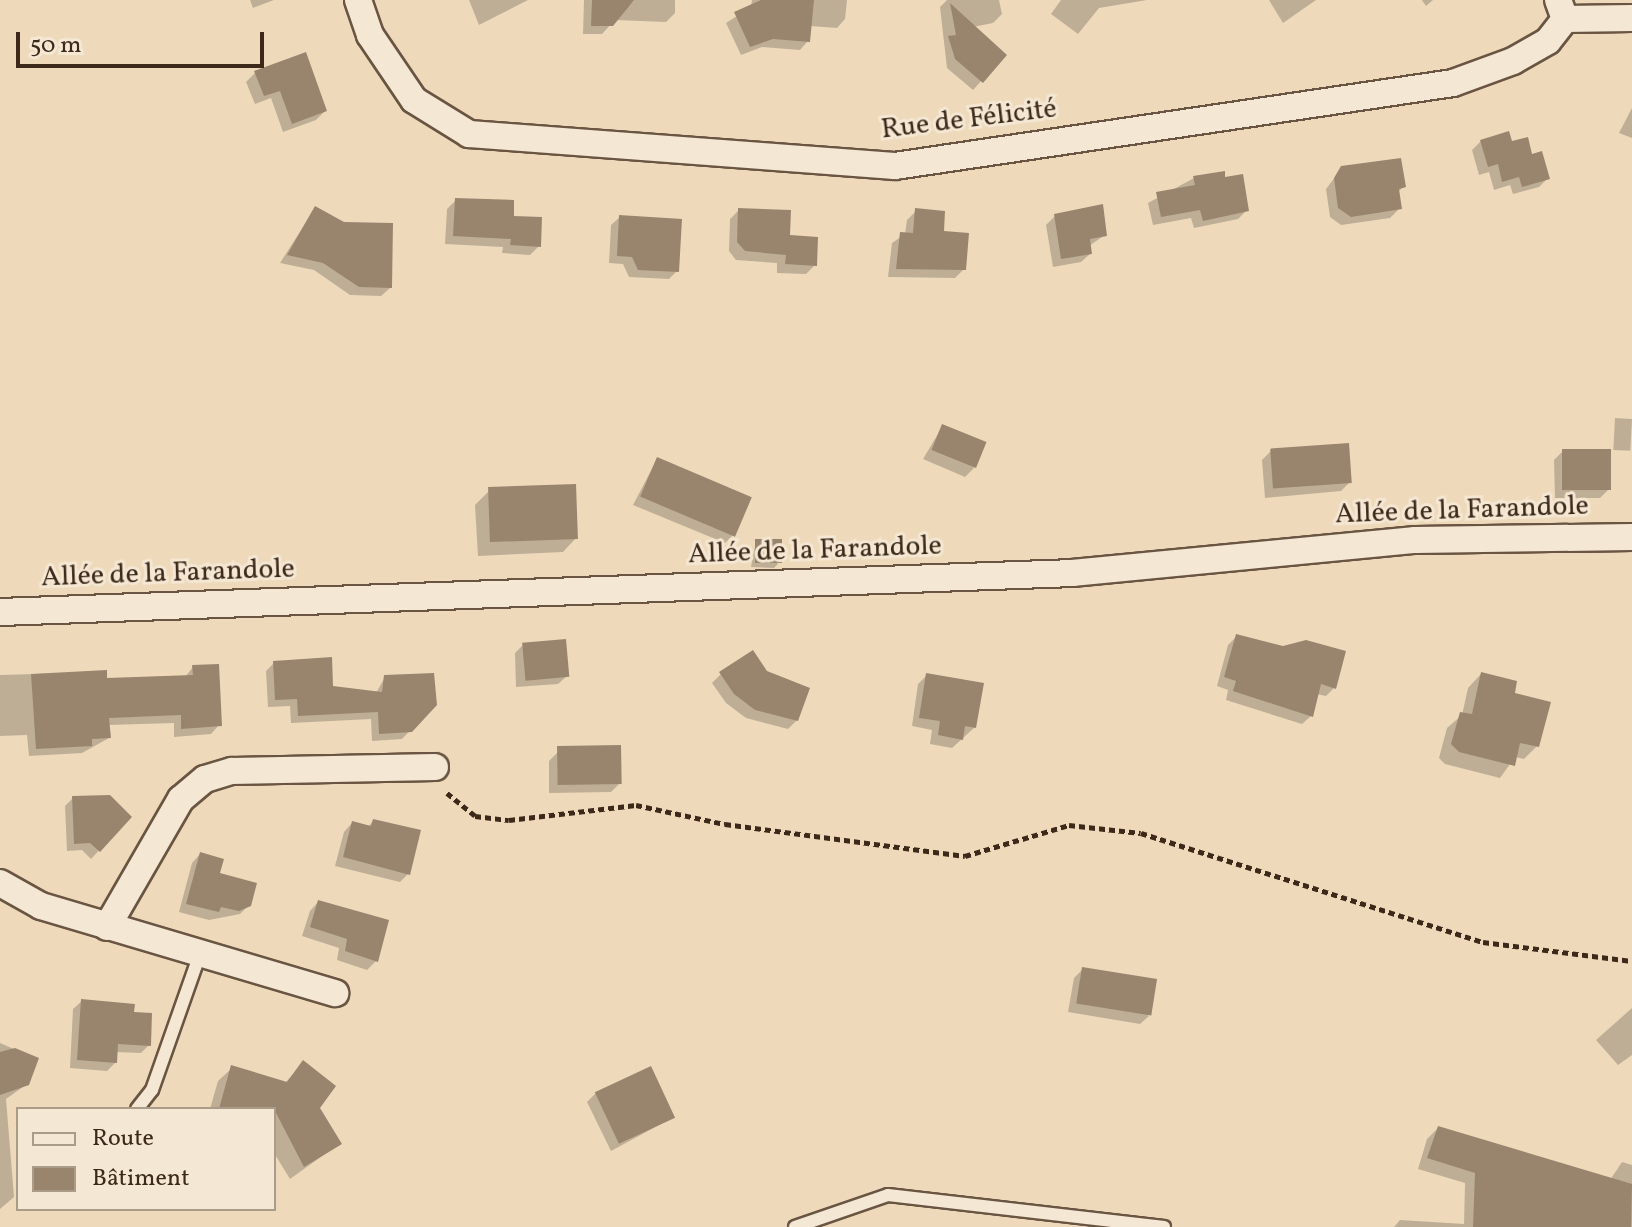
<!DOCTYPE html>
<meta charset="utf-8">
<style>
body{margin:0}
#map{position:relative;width:1632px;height:1227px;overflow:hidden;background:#eedabb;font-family:Vollkorn,serif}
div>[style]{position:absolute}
.shadow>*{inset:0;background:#0003;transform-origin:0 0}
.building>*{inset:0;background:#99856e;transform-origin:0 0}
.path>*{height:5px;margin-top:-2.5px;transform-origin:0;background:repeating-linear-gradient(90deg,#3d291a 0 6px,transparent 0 10px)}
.roads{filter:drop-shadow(2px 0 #695542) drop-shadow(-2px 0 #695542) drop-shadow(0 2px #695542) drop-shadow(0 -2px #695542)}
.lane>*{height:12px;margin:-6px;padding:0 6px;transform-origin:6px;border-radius:6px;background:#f4e7d3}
.street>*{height:26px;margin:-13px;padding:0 13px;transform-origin:13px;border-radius:13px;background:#f4e7d3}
span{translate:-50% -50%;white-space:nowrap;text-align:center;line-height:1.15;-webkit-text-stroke:6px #f4e7d3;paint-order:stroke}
.street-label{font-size:28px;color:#3d291a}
.legend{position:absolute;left:16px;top:1107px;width:260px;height:104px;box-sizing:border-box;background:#f4e7d3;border:2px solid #ab9b89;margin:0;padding:10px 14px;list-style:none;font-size:24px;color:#3d291a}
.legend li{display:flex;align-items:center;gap:16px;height:40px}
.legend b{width:40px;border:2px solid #ab9b89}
.scale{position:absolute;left:16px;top:32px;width:248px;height:36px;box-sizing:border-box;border:4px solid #3d291a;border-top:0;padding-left:10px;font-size:24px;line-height:28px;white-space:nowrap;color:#3d291a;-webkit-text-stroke:6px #f4e7d3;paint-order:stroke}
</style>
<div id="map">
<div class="shadow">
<i style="clip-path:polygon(250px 0,274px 0,253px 8px)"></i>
<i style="clip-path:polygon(469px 0,528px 0,479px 25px)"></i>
<i style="clip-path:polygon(584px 0,675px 0,675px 13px,666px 22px,615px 20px,602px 34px,583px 34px)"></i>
<i style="clip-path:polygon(752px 0,847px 0,845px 19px,837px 28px,810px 26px,808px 41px,800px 50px,762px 47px,741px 55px,726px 23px,751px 7px)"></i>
<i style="clip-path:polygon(947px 0,999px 0,1002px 14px,993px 23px,973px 27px,1005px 55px,973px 90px,947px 68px,940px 7px)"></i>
<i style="clip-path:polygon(1061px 0,1147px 0,1099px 8px,1078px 34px,1051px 14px)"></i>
<i style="clip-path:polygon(1269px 0,1316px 0,1283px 23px)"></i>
<i style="clip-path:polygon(1422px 0,1433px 0,1426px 6px)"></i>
<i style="clip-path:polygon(255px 73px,325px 111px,316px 120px,283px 132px,271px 98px,255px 104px,246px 82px)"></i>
<i style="clip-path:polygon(1632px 108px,1632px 138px,1619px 133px)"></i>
<i style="clip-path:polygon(1481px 141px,1510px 144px,1531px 157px,1548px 178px,1539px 187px,1513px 194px,1510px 185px,1494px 190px,1489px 172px,1479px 175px,1472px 150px)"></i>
<i style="clip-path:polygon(1342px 168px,1404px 186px,1398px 192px,1399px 209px,1390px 218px,1341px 225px,1330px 217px,1326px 189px)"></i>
<i style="clip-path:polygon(1194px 178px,1223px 179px,1247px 210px,1238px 219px,1194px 228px,1191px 218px,1153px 225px,1148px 203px)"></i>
<i style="clip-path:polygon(456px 200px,512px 218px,539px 246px,530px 255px,502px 253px,503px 247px,445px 244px,447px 209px)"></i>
<i style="clip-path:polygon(315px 208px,390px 288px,381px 296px,350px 295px,314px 270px,280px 263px)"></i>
<i style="clip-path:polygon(739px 210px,788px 237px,815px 265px,806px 274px,777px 273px,777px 263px,736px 260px,729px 251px,730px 219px)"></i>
<i style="clip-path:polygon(916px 211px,942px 233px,964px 269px,955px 278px,888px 277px,892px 243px,905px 234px,907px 220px)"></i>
<i style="clip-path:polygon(1055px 216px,1105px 235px,1089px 246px,1090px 254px,1081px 262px,1053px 267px,1046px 225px)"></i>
<i style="clip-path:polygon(620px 217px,677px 271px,669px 279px,629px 277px,623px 264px,609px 263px,611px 225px)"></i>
<i style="left:1615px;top:418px;width:17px;height:32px;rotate:3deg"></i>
<i style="clip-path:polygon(942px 427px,974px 468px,965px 477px,923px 459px)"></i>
<i style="clip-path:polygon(1271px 451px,1350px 482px,1341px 491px,1265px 498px,1262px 460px)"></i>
<i style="clip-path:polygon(1563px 451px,1609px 489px,1600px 498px,1555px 498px,1554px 460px)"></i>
<i style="clip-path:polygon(657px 459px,734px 534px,725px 543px,633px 505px)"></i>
<i style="clip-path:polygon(489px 491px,576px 538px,563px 552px,478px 556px,475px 505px)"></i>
<i style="clip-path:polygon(756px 541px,778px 564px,774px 568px,751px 567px)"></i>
<i style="clip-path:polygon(1237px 636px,1283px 648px,1334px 688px,1326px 696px,1316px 694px,1311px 716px,1302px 724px,1226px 700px,1228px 690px,1217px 686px,1228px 645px)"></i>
<i style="clip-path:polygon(523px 645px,567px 676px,558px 684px,516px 687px,515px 653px)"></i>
<i style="clip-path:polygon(274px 663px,331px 688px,376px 693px,385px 677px,435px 705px,402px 739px,372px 741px,371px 719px,291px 723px,290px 706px,268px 707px,266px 671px)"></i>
<i style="clip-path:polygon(193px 667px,219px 725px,211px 734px,174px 737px,174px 723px,108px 725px,109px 738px,82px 753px,29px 756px,27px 735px,0 736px,0 675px,105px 672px,105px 680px,185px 677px)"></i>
<i style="clip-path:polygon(721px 674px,797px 720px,788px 729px,746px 718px,726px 703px,712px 683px)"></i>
<i style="clip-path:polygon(1481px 674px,1513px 695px,1537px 746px,1524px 759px,1515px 757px,1500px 778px,1445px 764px,1439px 758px,1447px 728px,1462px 715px,1468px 688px)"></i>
<i style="clip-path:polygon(927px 675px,975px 727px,952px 748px,930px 744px,932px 730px,912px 726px,918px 684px)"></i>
<i style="clip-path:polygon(558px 752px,620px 783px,611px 792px,549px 793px,549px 761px)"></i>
<i style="clip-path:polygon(73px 798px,130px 817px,91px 859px,82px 850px,67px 851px,65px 806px)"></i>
<i style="clip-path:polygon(373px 821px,408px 874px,400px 882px,335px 866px,344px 832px,352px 823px,368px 827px)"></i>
<i style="clip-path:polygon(200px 854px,249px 905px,240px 914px,209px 920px,179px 912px,192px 863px)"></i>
<i style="clip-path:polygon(318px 902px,376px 961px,367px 970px,337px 960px,339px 948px,302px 936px,310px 911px)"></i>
<i style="clip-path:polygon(1083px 969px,1149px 1016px,1140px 1024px,1068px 1012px,1074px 978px)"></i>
<i style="clip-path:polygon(82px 1001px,132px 1014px,149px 1045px,141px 1053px,115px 1052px,115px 1063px,107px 1071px,70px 1068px,73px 1009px)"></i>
<i style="clip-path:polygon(1632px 1008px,1632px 1055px,1618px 1065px,1596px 1040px)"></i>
<i style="clip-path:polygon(0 1043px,37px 1059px,27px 1084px,6px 1099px,14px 1197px,0 1209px)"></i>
<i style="clip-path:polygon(303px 1063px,317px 1108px,339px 1144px,290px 1179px,274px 1153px,274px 1109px,210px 1109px,218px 1081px,232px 1068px,285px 1083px)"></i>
<i style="clip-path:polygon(596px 1093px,672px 1118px,611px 1151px,587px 1102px)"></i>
<i style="clip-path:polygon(1438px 1128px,1610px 1180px,1622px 1162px,1632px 1165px,1632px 1227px,1394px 1227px,1400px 1220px,1464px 1224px,1465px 1183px,1418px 1169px,1427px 1139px)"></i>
</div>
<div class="building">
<i style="clip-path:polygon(592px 0,634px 0,613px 26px,591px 26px)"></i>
<i style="clip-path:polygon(761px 0,814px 0,810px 42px,773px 39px,750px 47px,734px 12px)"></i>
<i style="clip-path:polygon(950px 3px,1007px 55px,983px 83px,955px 59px,948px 36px,956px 35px)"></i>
<i style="clip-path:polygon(306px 52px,327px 111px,292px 124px,280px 91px,264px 96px,254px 71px)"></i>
<i style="clip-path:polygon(1509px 131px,1512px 141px,1528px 137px,1532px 154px,1542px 151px,1550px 179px,1522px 187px,1519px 177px,1502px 182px,1498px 164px,1488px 167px,1480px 140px)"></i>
<i style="clip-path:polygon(1401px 158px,1406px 187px,1399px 189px,1402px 209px,1351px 217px,1338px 208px,1334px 178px,1341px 166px)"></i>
<i style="clip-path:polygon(1225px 171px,1225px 177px,1243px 174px,1249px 211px,1203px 221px,1200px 210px,1161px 217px,1156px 192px,1195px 185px,1193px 176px)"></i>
<i style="clip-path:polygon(455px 198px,514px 200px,514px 216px,542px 217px,541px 247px,510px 245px,511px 239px,453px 236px)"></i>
<i style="clip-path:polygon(1103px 204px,1107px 236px,1090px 239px,1092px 254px,1061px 259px,1054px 214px)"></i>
<i style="clip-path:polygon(315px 206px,344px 222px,393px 223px,392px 288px,359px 287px,323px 263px,287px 255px)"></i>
<i style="clip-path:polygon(738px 208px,791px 210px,790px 235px,818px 237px,817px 266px,785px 264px,786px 255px,745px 251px,737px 242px)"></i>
<i style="clip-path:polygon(915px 208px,945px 211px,944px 231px,969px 233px,966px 270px,896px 269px,900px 232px,913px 233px)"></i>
<i style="clip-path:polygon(619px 215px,682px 219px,679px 272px,638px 270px,632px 257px,617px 256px)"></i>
<i style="left:942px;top:424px;width:48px;height:28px;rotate:22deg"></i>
<i style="left:1349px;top:443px;width:40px;height:79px;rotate:86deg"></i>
<i style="left:1562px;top:449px;width:49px;height:41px"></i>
<i style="left:657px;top:457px;width:103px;height:43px;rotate:23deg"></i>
<i style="left:576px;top:484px;width:55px;height:88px;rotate:88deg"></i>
<i style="left:755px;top:539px;width:27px;height:24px"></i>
<i style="clip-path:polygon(1236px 634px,1283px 646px,1306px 640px,1346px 651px,1336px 689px,1321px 684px,1313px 717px,1233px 691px,1236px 681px,1224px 677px)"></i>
<i style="left:566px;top:639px;width:38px;height:44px;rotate:85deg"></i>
<i style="clip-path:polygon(753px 650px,767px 671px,810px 688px,798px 721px,755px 710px,734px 694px,719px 672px)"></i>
<i style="clip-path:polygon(332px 657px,333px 686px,382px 692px,384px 675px,434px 673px,437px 705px,412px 732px,379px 734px,378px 712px,298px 716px,297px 699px,275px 700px,273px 661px)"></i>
<i style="clip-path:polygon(219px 664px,222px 726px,181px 729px,181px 715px,109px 718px,111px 738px,92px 739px,92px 746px,36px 749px,31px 674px,107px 670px,107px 678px,193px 675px,192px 665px)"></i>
<i style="clip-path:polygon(1481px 672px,1517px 681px,1515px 693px,1551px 702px,1539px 747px,1520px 743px,1515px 766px,1459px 752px,1451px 744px,1460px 712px,1472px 714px)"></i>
<i style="clip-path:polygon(926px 673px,984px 683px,976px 728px,965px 726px,963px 740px,938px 735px,940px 721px,919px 718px)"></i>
<i style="left:621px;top:745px;width:39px;height:64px;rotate:89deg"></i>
<i style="clip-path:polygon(110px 795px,132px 817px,100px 852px,90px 843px,74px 844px,72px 796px)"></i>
<i style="clip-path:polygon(373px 819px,421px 830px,410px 875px,343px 857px,352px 821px,371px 826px)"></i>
<i style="clip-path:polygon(200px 852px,224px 859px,220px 873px,257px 883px,251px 906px,239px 911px,221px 907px,219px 912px,186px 904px)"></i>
<i style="clip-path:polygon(318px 900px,389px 920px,378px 962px,345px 951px,347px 939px,310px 927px)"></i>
<i style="left:1082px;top:967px;width:76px;height:37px;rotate:9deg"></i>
<i style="clip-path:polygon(81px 999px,135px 1004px,134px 1012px,152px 1013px,151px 1046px,118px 1044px,117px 1063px,77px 1060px)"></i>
<i style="clip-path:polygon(15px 1048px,39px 1058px,29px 1085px,0 1095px,0 1052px)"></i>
<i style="clip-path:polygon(303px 1060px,336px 1086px,320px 1108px,342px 1144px,304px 1167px,274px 1109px,219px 1109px,231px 1065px,287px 1082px)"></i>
<i style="left:651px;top:1066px;width:57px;height:62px;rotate:65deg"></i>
<i style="clip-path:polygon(1438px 1126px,1632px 1184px,1631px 1227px,1473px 1227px,1475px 1173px,1427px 1158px)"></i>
</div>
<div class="path">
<i style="left:447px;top:793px;width:36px;rotate:39deg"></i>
<i style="left:475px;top:816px;width:34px;rotate:7deg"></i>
<i style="left:509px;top:820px;width:128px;rotate:-6.7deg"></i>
<i style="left:636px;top:805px;width:91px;rotate:12.1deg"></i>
<i style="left:725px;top:824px;width:242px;rotate:7.6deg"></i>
<i style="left:965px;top:856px;width:109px;rotate:-16.6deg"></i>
<i style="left:1069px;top:825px;width:72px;rotate:6.3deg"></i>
<i style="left:1141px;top:833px;width:359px;rotate:17.7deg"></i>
<i style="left:1483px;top:942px;width:150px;rotate:7.3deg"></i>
</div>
<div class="roads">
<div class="lane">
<i style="left:137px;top:1109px;width:24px;rotate:-52deg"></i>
<i style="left:152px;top:1090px;width:144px;rotate:-70.6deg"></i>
<i style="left:795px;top:1227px;width:98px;rotate:-19deg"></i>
<i style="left:888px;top:1195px;width:278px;rotate:6.6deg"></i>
</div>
<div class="street">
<i style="left:358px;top:0;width:37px;rotate:71deg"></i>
<i style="left:370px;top:35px;width:78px;rotate:55.9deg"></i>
<i style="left:414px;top:100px;width:65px;rotate:31.7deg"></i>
<i style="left:469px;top:134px;width:427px;rotate:4.3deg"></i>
<i style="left:895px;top:166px;width:564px;rotate:-8.46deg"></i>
<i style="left:1453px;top:83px;width:64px;rotate:-20.1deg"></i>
<i style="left:1513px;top:61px;width:40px;rotate:-29.7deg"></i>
<i style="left:1548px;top:41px;width:28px;rotate:-52deg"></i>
<i style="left:1565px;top:19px;width:20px;rotate:-110deg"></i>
<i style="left:1565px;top:19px;width:67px;rotate:-0.9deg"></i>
<i style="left:0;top:612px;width:1073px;rotate:-2.08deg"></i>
<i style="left:1072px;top:573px;width:345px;rotate:-5.5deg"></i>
<i style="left:1415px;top:540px;width:217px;rotate:-0.8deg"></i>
<i style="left:0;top:883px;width:47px;rotate:29.3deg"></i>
<i style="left:41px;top:906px;width:307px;rotate:16.5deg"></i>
<i style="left:107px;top:927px;width:148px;rotate:-60deg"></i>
<i style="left:181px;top:799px;width:31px;rotate:-40deg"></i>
<i style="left:205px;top:779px;width:28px;rotate:-17deg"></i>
<i style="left:232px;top:771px;width:203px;rotate:-1.1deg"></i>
</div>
</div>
<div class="street-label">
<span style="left:969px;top:120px;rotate:-7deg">Rue de Félicité</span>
<span style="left:1462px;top:511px;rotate:-2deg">Allée de la Farandole</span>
<span style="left:815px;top:551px;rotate:-2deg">Allée de la Farandole</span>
<span style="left:168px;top:574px;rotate:-2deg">Allée de la Farandole</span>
</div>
<ul class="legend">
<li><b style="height:10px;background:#f4e7d3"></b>Route</li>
<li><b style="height:22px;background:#99856e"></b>Bâtiment</li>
</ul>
<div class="scale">50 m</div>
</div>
